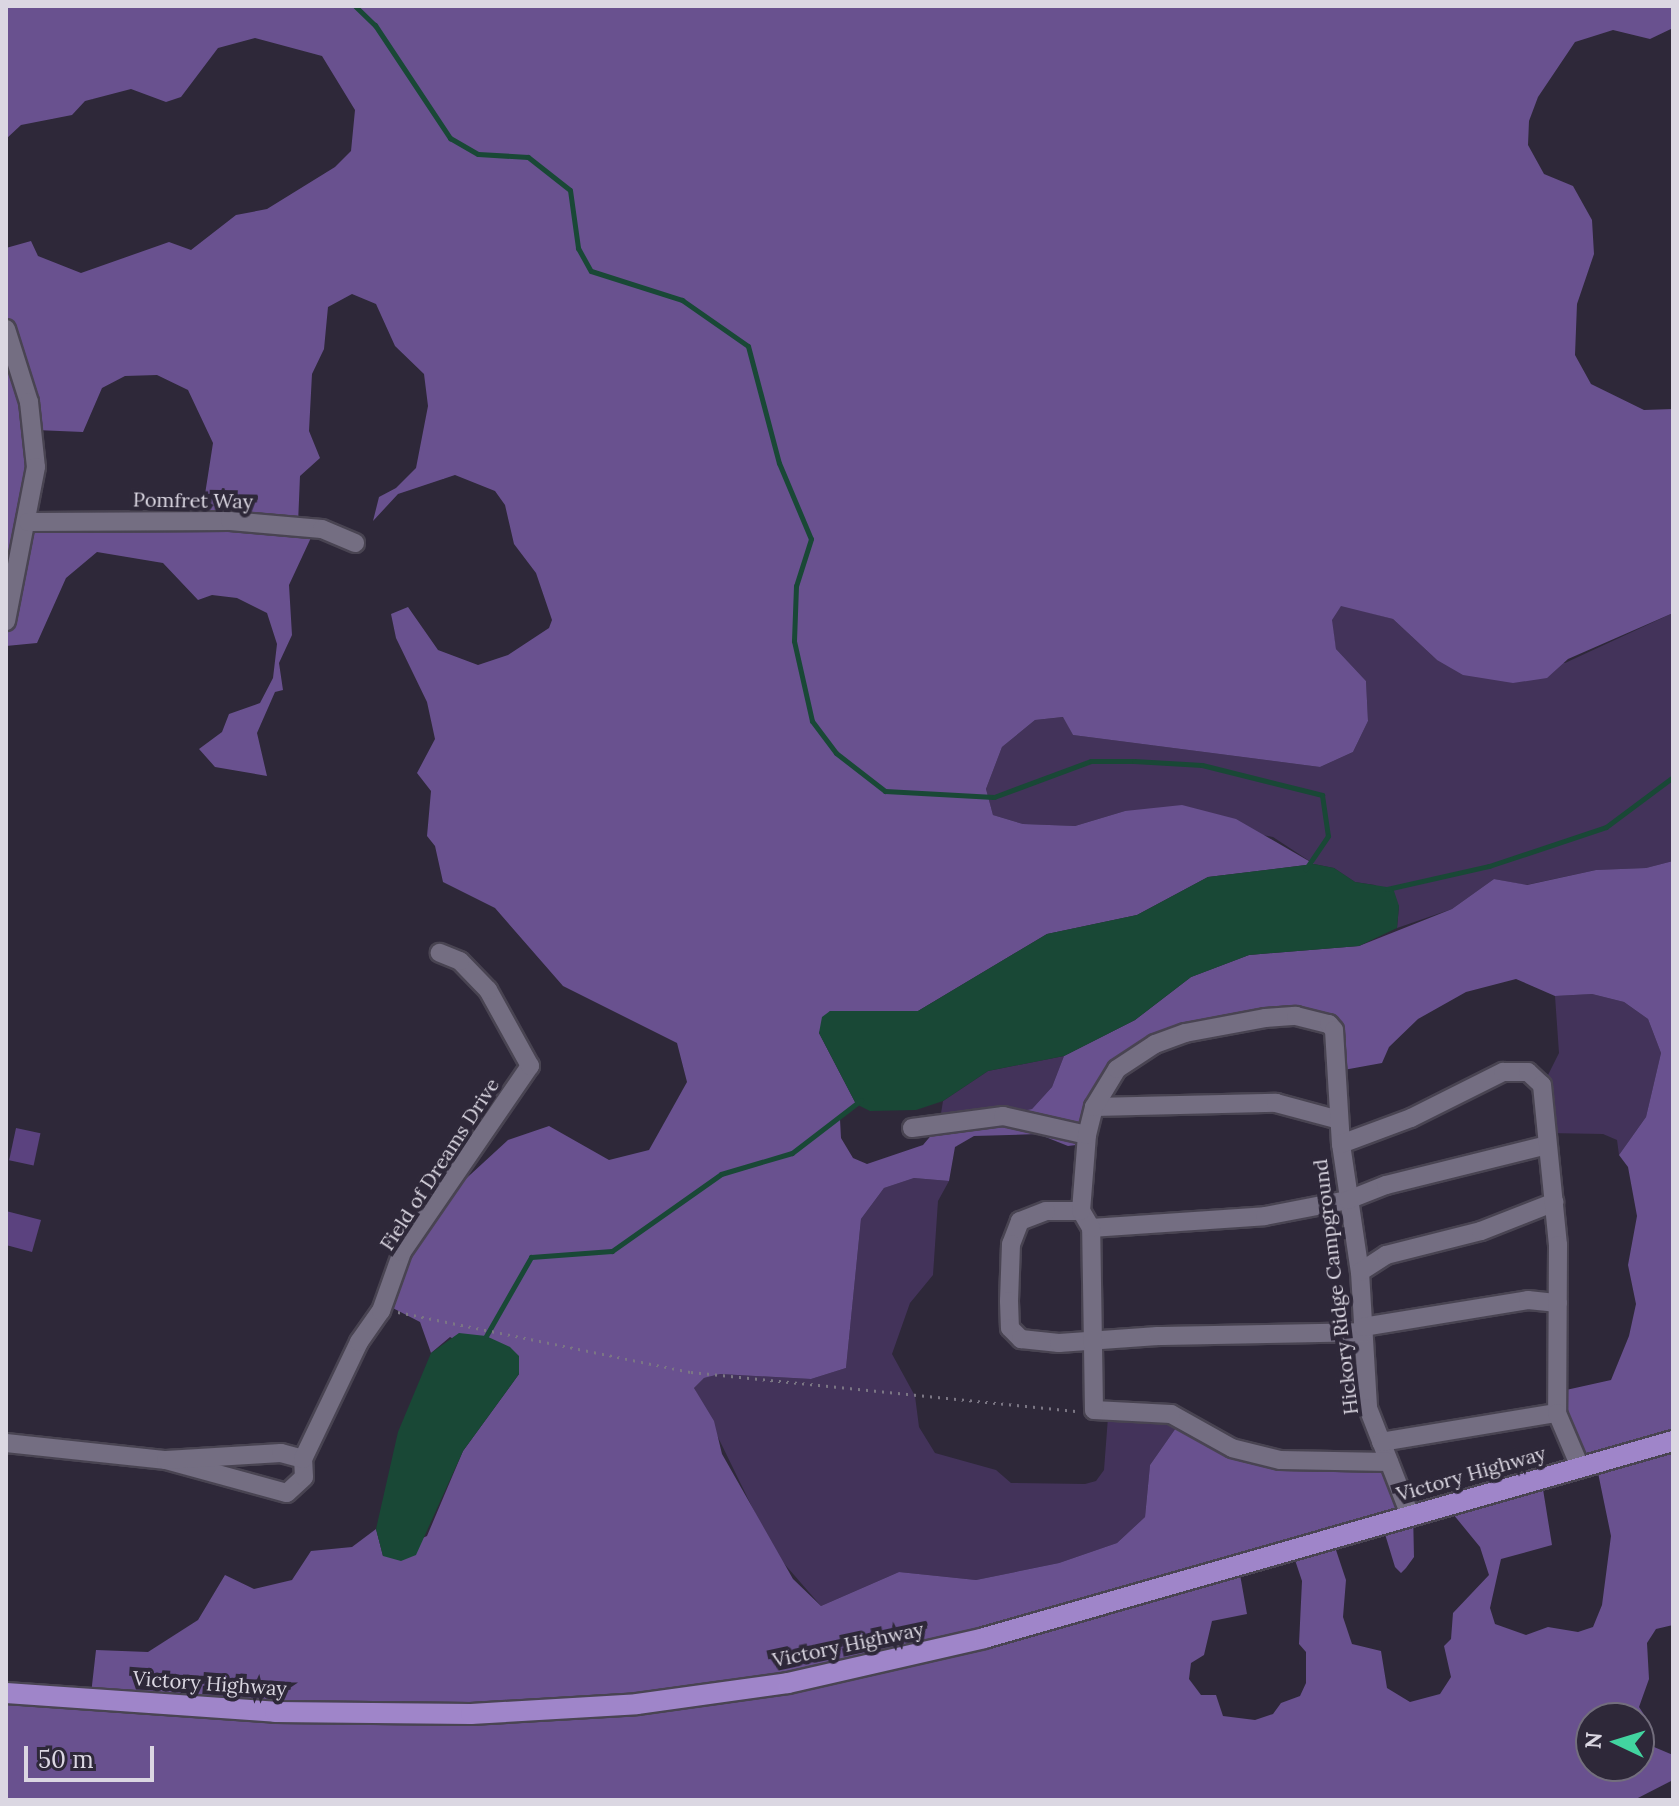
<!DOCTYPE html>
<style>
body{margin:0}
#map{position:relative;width:1679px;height:1806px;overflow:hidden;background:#2e2839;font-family:Lora,serif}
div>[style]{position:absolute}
.green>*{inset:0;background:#43335a}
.forest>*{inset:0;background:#69518f}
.water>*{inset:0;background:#194836}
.stream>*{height:5px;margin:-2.5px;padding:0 2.5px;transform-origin:2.5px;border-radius:2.5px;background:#194836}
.building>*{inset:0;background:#5b427f;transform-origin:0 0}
.path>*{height:3px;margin-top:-1.5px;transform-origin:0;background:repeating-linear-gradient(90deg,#7b7684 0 2px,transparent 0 8px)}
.roads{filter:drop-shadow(2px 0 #494452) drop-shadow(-2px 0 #494452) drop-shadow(0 2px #494452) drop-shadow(0 -2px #494452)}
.minor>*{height:18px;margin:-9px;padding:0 9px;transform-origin:9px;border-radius:9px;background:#746e82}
.major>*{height:20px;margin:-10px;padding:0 10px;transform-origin:10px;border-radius:10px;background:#9f85c9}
span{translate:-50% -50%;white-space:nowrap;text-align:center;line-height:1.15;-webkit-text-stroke:8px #2e2839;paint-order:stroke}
.street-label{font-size:20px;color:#dbd7e2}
.frame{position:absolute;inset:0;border:8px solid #dbd7e2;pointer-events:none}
.north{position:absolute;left:1575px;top:1702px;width:80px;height:80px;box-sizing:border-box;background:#2e2839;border:2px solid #736e7d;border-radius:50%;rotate:274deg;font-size:22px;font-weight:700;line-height:32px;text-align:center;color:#dbd7e2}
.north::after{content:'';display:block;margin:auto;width:28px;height:36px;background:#42d4a0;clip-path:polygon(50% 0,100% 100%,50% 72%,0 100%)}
.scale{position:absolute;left:24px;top:1746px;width:130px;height:36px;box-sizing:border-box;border:4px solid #dbd7e2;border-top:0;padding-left:10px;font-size:24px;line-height:28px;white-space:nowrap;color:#dbd7e2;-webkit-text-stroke:6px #2e2839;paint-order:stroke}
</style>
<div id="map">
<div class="green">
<i style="clip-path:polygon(1341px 605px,1393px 619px,1437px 660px,1565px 663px,1673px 613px,1673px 861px,1646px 868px,1596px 870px,1526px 885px,1494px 879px,1452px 909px,1397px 928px,1399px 906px,1375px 885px,1355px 882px,1334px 868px,1314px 864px,1273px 837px,1125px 811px,1075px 826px,1023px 824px,993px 815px,986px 789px,1002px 747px,1035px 720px,1064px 717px,1073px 735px,1320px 767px,1353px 752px,1368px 721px,1366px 681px,1336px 649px,1331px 620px)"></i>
<i style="clip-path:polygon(1592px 994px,1624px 1002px,1648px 1019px,1661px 1053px,1646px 1117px,1619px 1155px,1617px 1140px,1603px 1134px,1547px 1133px,1544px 1083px,1559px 1053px,1555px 996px)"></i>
<i style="clip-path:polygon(1064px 1056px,1052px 1087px,1032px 1109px,939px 1126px,943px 1101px,988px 1071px)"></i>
<i style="clip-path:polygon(914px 1178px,949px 1181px,938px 1201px,933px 1275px,910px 1303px,892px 1354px,915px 1396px,919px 1427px,935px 1453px,996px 1470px,1011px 1483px,1085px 1484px,1096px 1481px,1104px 1470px,1108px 1417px,1163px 1415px,1178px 1425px,1150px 1465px,1145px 1517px,1117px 1543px,1059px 1563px,976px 1580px,899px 1572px,821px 1606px,774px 1552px,694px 1388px,704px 1378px,720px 1374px,811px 1379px,846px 1368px,861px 1219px,884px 1188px)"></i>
</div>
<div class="forest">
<i style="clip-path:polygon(evenodd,6px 6px,1673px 6px,1673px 28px,1650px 39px,1613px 30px,1575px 42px,1538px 97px,1529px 121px,1528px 145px,1544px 174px,1573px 186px,1592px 220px,1594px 254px,1577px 304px,1575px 355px,1591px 384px,1644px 410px,1673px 409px,1673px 613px,1568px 659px,1547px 678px,1513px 683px,1463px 675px,1437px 660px,1393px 619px,1341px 606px,1332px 620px,1336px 649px,1366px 681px,1368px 721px,1353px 752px,1320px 767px,1073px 735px,1063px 717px,1035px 720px,1002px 747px,986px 789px,993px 815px,1023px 824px,1075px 826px,1125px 811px,1182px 805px,1236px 819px,1314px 864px,1208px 877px,1137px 915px,1047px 934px,918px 1011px,830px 1011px,819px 1033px,856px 1104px,840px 1119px,841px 1138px,853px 1158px,867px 1164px,923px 1145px,939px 1126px,1032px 1109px,1052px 1087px,1064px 1056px,1135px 1020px,1191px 977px,1249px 955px,1359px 946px,1452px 909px,1494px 879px,1527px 885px,1596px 870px,1646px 868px,1673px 861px,1673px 1625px,1656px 1629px,1647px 1643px,1649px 1679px,1639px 1707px,1651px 1725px,1654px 1747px,1673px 1755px,1673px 1780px,1634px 1800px,6px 1800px,6px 1689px,91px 1694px,96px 1650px,148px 1652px,198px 1620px,225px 1575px,254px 1589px,292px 1580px,311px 1551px,352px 1547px,376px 1529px,383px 1556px,427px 1536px,463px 1451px,519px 1374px,450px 1337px,431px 1353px,420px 1322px,383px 1303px,392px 1271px,458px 1186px,508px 1140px,549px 1126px,609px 1160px,649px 1150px,687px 1082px,677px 1043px,563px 986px,495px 908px,443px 882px,435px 846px,427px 836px,431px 791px,417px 773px,435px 739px,427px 702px,396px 638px,391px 614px,408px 607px,438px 650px,478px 665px,508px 655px,549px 628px,552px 620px,536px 573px,514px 544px,505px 505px,495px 491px,455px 475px,398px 494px,373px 521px,379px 497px,396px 488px,416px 468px,428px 406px,424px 374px,395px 346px,376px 304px,352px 294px,328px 307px,324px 349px,312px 374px,309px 431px,320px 458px,300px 476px,298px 524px,316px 527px,289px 585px,292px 635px,279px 663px,283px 690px,275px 692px,257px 733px,267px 776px,215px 767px,199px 749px,222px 732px,229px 714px,260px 703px,273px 678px,277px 644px,267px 613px,237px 598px,212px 595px,198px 600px,163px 563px,97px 552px,66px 578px,37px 643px,6px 646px,6px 248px,31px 241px,38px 256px,81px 273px,169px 242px,191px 250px,236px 215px,267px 209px,335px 167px,351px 151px,355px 110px,322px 56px,255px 38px,218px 48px,181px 97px,166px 102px,131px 89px,85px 101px,72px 115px,21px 125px,6px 139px,6px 6px,157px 375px,188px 390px,213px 443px,201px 520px,28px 519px,36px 430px,83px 432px,102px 388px,125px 376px,157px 375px,6px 6px,1516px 979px,1555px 996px,1592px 994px,1624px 1002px,1648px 1019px,1661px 1053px,1646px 1117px,1619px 1155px,1628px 1167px,1637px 1216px,1628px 1265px,1636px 1304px,1629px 1336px,1611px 1380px,1566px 1390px,1563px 1424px,1577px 1463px,1597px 1468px,1611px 1536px,1602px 1605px,1593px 1627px,1578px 1632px,1548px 1627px,1526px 1635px,1495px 1624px,1490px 1608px,1501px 1559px,1552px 1545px,1542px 1483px,1444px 1503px,1480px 1547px,1489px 1575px,1453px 1613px,1451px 1639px,1444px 1646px,1451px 1677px,1440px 1694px,1410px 1702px,1387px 1688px,1381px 1651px,1352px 1644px,1343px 1617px,1346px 1580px,1332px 1538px,1381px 1521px,1395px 1567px,1401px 1573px,1406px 1568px,1414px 1557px,1413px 1511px,1385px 1461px,1252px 1463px,1207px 1447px,1178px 1425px,1150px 1465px,1145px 1517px,1117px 1543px,1059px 1563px,976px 1580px,899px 1572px,821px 1606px,793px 1579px,722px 1454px,714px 1421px,694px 1388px,704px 1378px,720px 1374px,811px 1379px,846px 1368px,861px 1219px,884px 1188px,914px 1178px,949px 1181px,955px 1147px,974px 1136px,1038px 1134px,1068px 1146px,1092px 1143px,1117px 1066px,1235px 1022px,1329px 1023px,1338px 1071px,1382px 1063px,1389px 1047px,1418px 1019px,1466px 992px,1516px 979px,6px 6px,1291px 1548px,1302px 1581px,1299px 1644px,1306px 1652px,1306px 1683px,1300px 1696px,1281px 1703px,1273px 1714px,1255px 1720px,1223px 1716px,1216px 1695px,1201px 1695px,1189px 1679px,1191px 1663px,1204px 1655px,1212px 1621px,1247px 1614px,1238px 1563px,1291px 1548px,6px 6px,1591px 1718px,1639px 1718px,1639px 1766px,1591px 1766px,1591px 1718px)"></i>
</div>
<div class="water">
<i style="clip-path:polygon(1314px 864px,1334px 868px,1355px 882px,1393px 888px,1399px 906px,1397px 928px,1359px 946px,1249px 955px,1191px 977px,1135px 1020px,1064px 1056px,988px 1071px,943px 1101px,916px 1110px,870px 1111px,856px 1104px,819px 1033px,822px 1017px,830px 1011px,918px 1011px,1047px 934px,1137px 915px,1208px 877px)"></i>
<i style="clip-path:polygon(459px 1333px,486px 1336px,510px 1347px,519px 1356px,519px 1374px,463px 1451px,416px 1555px,401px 1561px,383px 1556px,376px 1529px,398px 1432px,431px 1353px)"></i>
</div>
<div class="stream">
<i style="left:355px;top:6px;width:28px;rotate:44deg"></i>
<i style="left:375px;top:25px;width:136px;rotate:56.4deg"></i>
<i style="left:450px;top:138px;width:32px;rotate:30deg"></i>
<i style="left:478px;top:154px;width:50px;rotate:3.4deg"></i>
<i style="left:528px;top:157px;width:53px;rotate:38.2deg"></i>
<i style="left:570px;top:190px;width:59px;rotate:82.1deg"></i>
<i style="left:578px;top:248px;width:26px;rotate:61deg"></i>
<i style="left:591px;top:271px;width:96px;rotate:17.7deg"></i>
<i style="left:682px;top:300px;width:80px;rotate:34.9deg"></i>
<i style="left:748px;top:346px;width:121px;rotate:75.2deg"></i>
<i style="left:779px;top:463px;width:82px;rotate:67.2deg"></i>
<i style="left:811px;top:539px;width:49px;rotate:107.7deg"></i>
<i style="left:796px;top:586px;width:55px;rotate:92.1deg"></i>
<i style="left:794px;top:641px;width:82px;rotate:77.3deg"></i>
<i style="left:812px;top:721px;width:40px;rotate:53deg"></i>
<i style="left:836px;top:753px;width:62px;rotate:37.8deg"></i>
<i style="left:885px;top:791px;width:109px;rotate:3.2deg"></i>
<i style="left:994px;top:797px;width:103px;rotate:-20.4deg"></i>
<i style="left:1091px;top:761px;width:43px"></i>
<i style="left:1134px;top:761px;width:68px;rotate:3.4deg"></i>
<i style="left:1202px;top:765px;width:124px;rotate:14deg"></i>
<i style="left:1322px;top:795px;width:41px;rotate:81.7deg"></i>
<i style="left:1328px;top:836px;width:40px;rotate:124deg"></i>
<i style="left:1387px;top:889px;width:105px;rotate:-12.7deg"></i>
<i style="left:1489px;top:866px;width:123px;rotate:-18.4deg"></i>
<i style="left:1606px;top:827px;width:84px;rotate:-36.7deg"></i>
<i style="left:486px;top:1336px;width:91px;rotate:-60.3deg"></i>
<i style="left:531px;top:1257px;width:81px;rotate:-4.2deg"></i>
<i style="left:612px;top:1251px;width:133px;rotate:-35.2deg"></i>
<i style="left:721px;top:1174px;width:74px;rotate:-16.5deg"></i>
<i style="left:792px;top:1153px;width:87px;rotate:-37.5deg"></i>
</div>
<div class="building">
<i style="left:16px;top:1128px;width:25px;height:33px;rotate:12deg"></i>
<i style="clip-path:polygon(6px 1211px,41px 1220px,32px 1252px,6px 1245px)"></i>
</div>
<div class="path">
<i style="left:398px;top:1312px;width:299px;rotate:11.6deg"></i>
<i style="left:691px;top:1372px;width:389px;rotate:5.8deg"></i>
</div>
<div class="roads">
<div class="minor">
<i style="left:6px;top:329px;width:77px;rotate:72.5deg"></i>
<i style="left:29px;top:402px;width:65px;rotate:83.9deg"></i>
<i style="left:36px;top:467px;width:157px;rotate:101deg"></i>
<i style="left:28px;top:522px;width:202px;rotate:-0.3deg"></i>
<i style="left:230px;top:521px;width:92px;rotate:5deg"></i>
<i style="left:322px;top:529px;width:36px;rotate:23deg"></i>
<i style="left:1094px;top:1107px;width:182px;rotate:-1.3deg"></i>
<i style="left:1276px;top:1103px;width:65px;rotate:15.1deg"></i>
<i style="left:912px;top:1128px;width:92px;rotate:-7.5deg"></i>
<i style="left:1003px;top:1116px;width:86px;rotate:12.7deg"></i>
<i style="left:1341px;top:1144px;width:129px;rotate:81.6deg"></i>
<i style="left:1360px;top:1272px;width:136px;rotate:86.6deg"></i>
<i style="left:1368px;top:1408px;width:115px;rotate:68.6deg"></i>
<i style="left:1081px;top:1211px;width:35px;rotate:180deg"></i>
<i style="left:1046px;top:1211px;width:28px;rotate:159deg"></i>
<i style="left:1020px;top:1221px;width:25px;rotate:111deg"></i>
<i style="left:1011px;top:1244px;width:57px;rotate:92deg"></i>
<i style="left:1009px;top:1301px;width:27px;rotate:88deg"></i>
<i style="left:1010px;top:1328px;width:16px;rotate:45deg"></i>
<i style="left:1021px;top:1339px;width:38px;rotate:6deg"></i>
<i style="left:1059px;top:1343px;width:99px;rotate:-4deg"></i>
<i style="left:1158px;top:1336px;width:205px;rotate:-1.1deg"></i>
<i style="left:1091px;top:1228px;width:174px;rotate:-3.9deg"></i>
<i style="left:1265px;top:1216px;width:85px;rotate:-10.9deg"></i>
<i style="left:1348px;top:1200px;width:41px;rotate:-21.5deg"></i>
<i style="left:1386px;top:1185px;width:163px;rotate:-13.9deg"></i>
<i style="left:1360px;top:1272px;width:31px;rotate:-33deg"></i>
<i style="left:1386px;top:1255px;width:98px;rotate:-14.2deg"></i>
<i style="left:1481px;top:1231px;width:79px;rotate:-21.4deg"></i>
<i style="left:1363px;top:1327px;width:167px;rotate:-9.3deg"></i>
<i style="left:1528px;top:1300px;width:30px;rotate:6deg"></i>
<i style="left:1381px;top:1442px;width:178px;rotate:-9.4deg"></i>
<i style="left:6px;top:1443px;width:161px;rotate:6.1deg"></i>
<i style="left:166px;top:1460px;width:125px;rotate:15.3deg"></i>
<i style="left:287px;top:1493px;width:23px;rotate:-43deg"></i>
<i style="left:304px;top:1477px;width:18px;rotate:-93deg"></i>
<i style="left:166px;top:1460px;width:115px;rotate:-3.5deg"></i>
<i style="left:281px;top:1453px;width:23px;rotate:15deg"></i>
<i style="left:303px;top:1459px;width:130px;rotate:-64.4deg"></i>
<i style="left:359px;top:1342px;width:38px;rotate:-55deg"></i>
<i style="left:381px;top:1311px;width:63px;rotate:-70.4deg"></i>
<i style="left:402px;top:1252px;width:226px;rotate:-55.5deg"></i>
<i style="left:530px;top:1066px;width:87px;rotate:-118.9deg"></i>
<i style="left:488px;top:990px;width:40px;rotate:-134deg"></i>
<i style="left:460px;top:961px;width:22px;rotate:-158deg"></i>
<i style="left:1389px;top:1462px;width:109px;rotate:-178.9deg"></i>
<i style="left:1280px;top:1460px;width:49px;rotate:-166deg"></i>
<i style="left:1232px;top:1448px;width:70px;rotate:-150.9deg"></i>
<i style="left:1171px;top:1414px;width:77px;rotate:-177deg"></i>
<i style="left:1094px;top:1410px;width:182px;rotate:-90.9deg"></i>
<i style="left:1091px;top:1228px;width:20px;rotate:-120deg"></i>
<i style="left:1081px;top:1211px;width:76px;rotate:-85.5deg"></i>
<i style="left:1087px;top:1135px;width:29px;rotate:-76deg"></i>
<i style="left:1094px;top:1107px;width:44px;rotate:-58.8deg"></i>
<i style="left:1117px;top:1069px;width:45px;rotate:-33.3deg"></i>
<i style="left:1155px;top:1044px;width:32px;rotate:-20deg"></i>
<i style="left:1185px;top:1033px;width:81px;rotate:-10.6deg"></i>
<i style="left:1265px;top:1018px;width:31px;rotate:-4deg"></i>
<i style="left:1296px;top:1016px;width:34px;rotate:14deg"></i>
<i style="left:1329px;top:1024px;width:8px;rotate:50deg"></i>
<i style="left:1334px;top:1030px;width:114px;rotate:86.5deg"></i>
<i style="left:1341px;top:1144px;width:75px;rotate:-20.4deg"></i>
<i style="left:1411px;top:1118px;width:103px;rotate:-26.6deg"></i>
<i style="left:1503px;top:1072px;width:25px"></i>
<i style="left:1528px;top:1072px;width:19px;rotate:43deg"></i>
<i style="left:1542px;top:1085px;width:161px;rotate:84.3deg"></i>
<i style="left:1558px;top:1245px;width:168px;rotate:90.3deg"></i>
<i style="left:1557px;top:1413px;width:59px;rotate:66.9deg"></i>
</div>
<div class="major">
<i style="left:6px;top:1693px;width:270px;rotate:4deg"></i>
<i style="left:275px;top:1712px;width:196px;rotate:0.6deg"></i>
<i style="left:471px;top:1714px;width:166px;rotate:-3.4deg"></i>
<i style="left:637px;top:1704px;width:152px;rotate:-7.9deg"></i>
<i style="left:788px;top:1683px;width:201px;rotate:-12.9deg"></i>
<i style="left:984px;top:1638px;width:717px;rotate:-15.96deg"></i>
</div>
</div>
<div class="street-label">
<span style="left:193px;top:500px;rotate:1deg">Pomfret Way</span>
<span style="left:439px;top:1164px;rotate:-57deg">Field of Dreams Drive</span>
<span style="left:1335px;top:1287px;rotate:-97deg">Hickory Ridge Campground</span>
<span style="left:1471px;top:1473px;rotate:-16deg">Victory Highway</span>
<span style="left:848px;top:1644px;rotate:-12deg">Victory Highway</span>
<span style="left:210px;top:1683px;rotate:4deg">Victory Highway</span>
</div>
<div class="frame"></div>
<div class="north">N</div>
<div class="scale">50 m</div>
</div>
